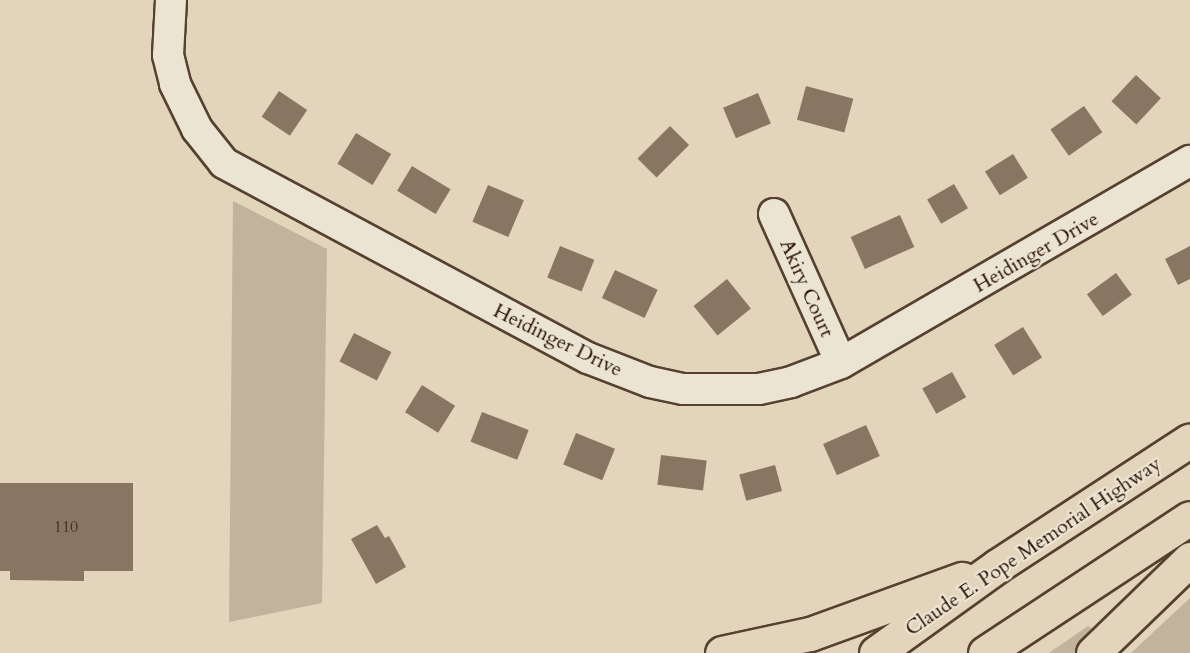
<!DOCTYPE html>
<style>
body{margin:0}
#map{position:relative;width:1190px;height:653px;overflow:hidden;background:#e2d5bc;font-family:Cardo,serif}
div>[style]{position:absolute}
.green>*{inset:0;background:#c2b39c}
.building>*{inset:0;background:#887662;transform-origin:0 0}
.roads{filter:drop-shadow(2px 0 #56402f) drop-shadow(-2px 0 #56402f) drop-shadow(0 2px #56402f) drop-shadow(0 -2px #56402f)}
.minor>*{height:30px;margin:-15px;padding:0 15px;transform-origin:15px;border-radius:15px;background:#ece4d3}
.highway>*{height:33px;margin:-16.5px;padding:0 16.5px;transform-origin:16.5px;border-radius:16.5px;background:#e2d5bc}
span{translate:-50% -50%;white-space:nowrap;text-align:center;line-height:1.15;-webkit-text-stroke:4.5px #ece4d3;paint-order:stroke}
.number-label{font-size:16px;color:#3f2918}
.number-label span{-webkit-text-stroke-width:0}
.street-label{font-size:20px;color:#270f00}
</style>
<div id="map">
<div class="green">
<i style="clip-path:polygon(233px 201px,327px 249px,322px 603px,229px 622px)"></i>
<i style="clip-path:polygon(1190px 598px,1190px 653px,1131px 653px)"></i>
<i style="clip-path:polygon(1088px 626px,1100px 634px,1079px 653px,1049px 653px)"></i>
</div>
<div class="building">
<i style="left:1136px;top:75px;width:34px;height:36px;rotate:43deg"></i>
<i style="left:806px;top:86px;width:49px;height:35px;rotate:15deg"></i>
<i style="left:279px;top:91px;width:34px;height:31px;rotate:34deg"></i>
<i style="left:758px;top:93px;width:33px;height:38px;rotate:67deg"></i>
<i style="left:1084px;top:106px;width:32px;height:41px;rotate:55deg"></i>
<i style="left:670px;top:126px;width:27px;height:46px;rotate:45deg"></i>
<i style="left:356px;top:133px;width:41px;height:36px;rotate:31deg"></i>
<i style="left:1013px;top:154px;width:28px;height:33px;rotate:58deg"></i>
<i style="left:412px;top:166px;width:45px;height:29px;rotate:31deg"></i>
<i style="left:954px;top:184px;width:28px;height:31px;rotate:60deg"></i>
<i style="left:488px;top:185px;width:39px;height:40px;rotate:23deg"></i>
<i style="left:900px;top:215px;width:35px;height:54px;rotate:66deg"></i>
<i style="left:560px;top:246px;width:37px;height:34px;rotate:22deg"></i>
<i style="clip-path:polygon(1190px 246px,1190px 279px,1178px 285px,1165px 259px)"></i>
<i style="left:615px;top:270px;width:47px;height:31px;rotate:25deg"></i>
<i style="left:1116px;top:273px;width:27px;height:36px;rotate:54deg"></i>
<i style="left:727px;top:279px;width:38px;height:43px;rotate:51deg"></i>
<i style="left:1023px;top:327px;width:36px;height:34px;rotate:58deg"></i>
<i style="left:354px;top:333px;width:42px;height:32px;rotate:27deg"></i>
<i style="left:952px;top:372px;width:29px;height:34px;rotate:61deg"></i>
<i style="left:422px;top:385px;width:39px;height:32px;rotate:32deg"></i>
<i style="left:482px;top:412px;width:50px;height:32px;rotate:21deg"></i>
<i style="left:866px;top:425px;width:34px;height:47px;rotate:66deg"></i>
<i style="left:576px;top:433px;width:42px;height:34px;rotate:22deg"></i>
<i style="left:661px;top:455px;width:46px;height:30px;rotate:7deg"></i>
<i style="left:775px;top:465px;width:27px;height:37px;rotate:75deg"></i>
<i style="clip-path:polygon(0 483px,133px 483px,133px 571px,84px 571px,84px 581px,10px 580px,10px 571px,0 571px)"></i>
<i style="clip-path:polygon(377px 525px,385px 538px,389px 536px,406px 567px,376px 584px,351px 539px)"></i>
</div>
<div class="roads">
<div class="minor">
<i style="left:171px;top:0;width:55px;rotate:93.1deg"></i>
<i style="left:168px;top:55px;width:30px;rotate:76deg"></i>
<i style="left:175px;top:84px;width:50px;rotate:63.9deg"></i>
<i style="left:197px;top:129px;width:43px;rotate:51.5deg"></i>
<i style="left:224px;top:163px;width:413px;rotate:28.2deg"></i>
<i style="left:588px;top:358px;width:66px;rotate:21.2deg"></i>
<i style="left:650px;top:382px;width:34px;rotate:12deg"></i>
<i style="left:683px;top:389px;width:76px"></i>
<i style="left:759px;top:389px;width:33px;rotate:-12deg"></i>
<i style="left:791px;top:382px;width:53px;rotate:-20.8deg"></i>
<i style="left:841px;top:363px;width:403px;rotate:-30.1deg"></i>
<i style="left:774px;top:214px;width:163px;rotate:65.8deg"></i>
</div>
<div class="highway">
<i style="left:722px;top:653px;width:90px;rotate:-12.2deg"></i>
<i style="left:810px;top:634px;width:162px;rotate:-19.9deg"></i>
<i style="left:876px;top:653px;width:149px;rotate:-35.7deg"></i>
<i style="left:997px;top:566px;width:230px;rotate:-33.1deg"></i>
<i style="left:985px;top:653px;width:245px;rotate:-33.4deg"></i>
<i style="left:1093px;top:653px;width:135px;rotate:-44.1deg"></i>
</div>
</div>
<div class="number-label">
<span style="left:66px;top:527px">110</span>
</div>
<div class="street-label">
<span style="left:1036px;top:252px;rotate:-30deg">Heidinger Drive</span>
<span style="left:807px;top:288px;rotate:66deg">Akiry Court</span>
<span style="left:558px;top:340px;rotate:26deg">Heidinger Drive</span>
<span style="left:1033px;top:546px;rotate:-34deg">Claude E. Pope Memorial Highway</span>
</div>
</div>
